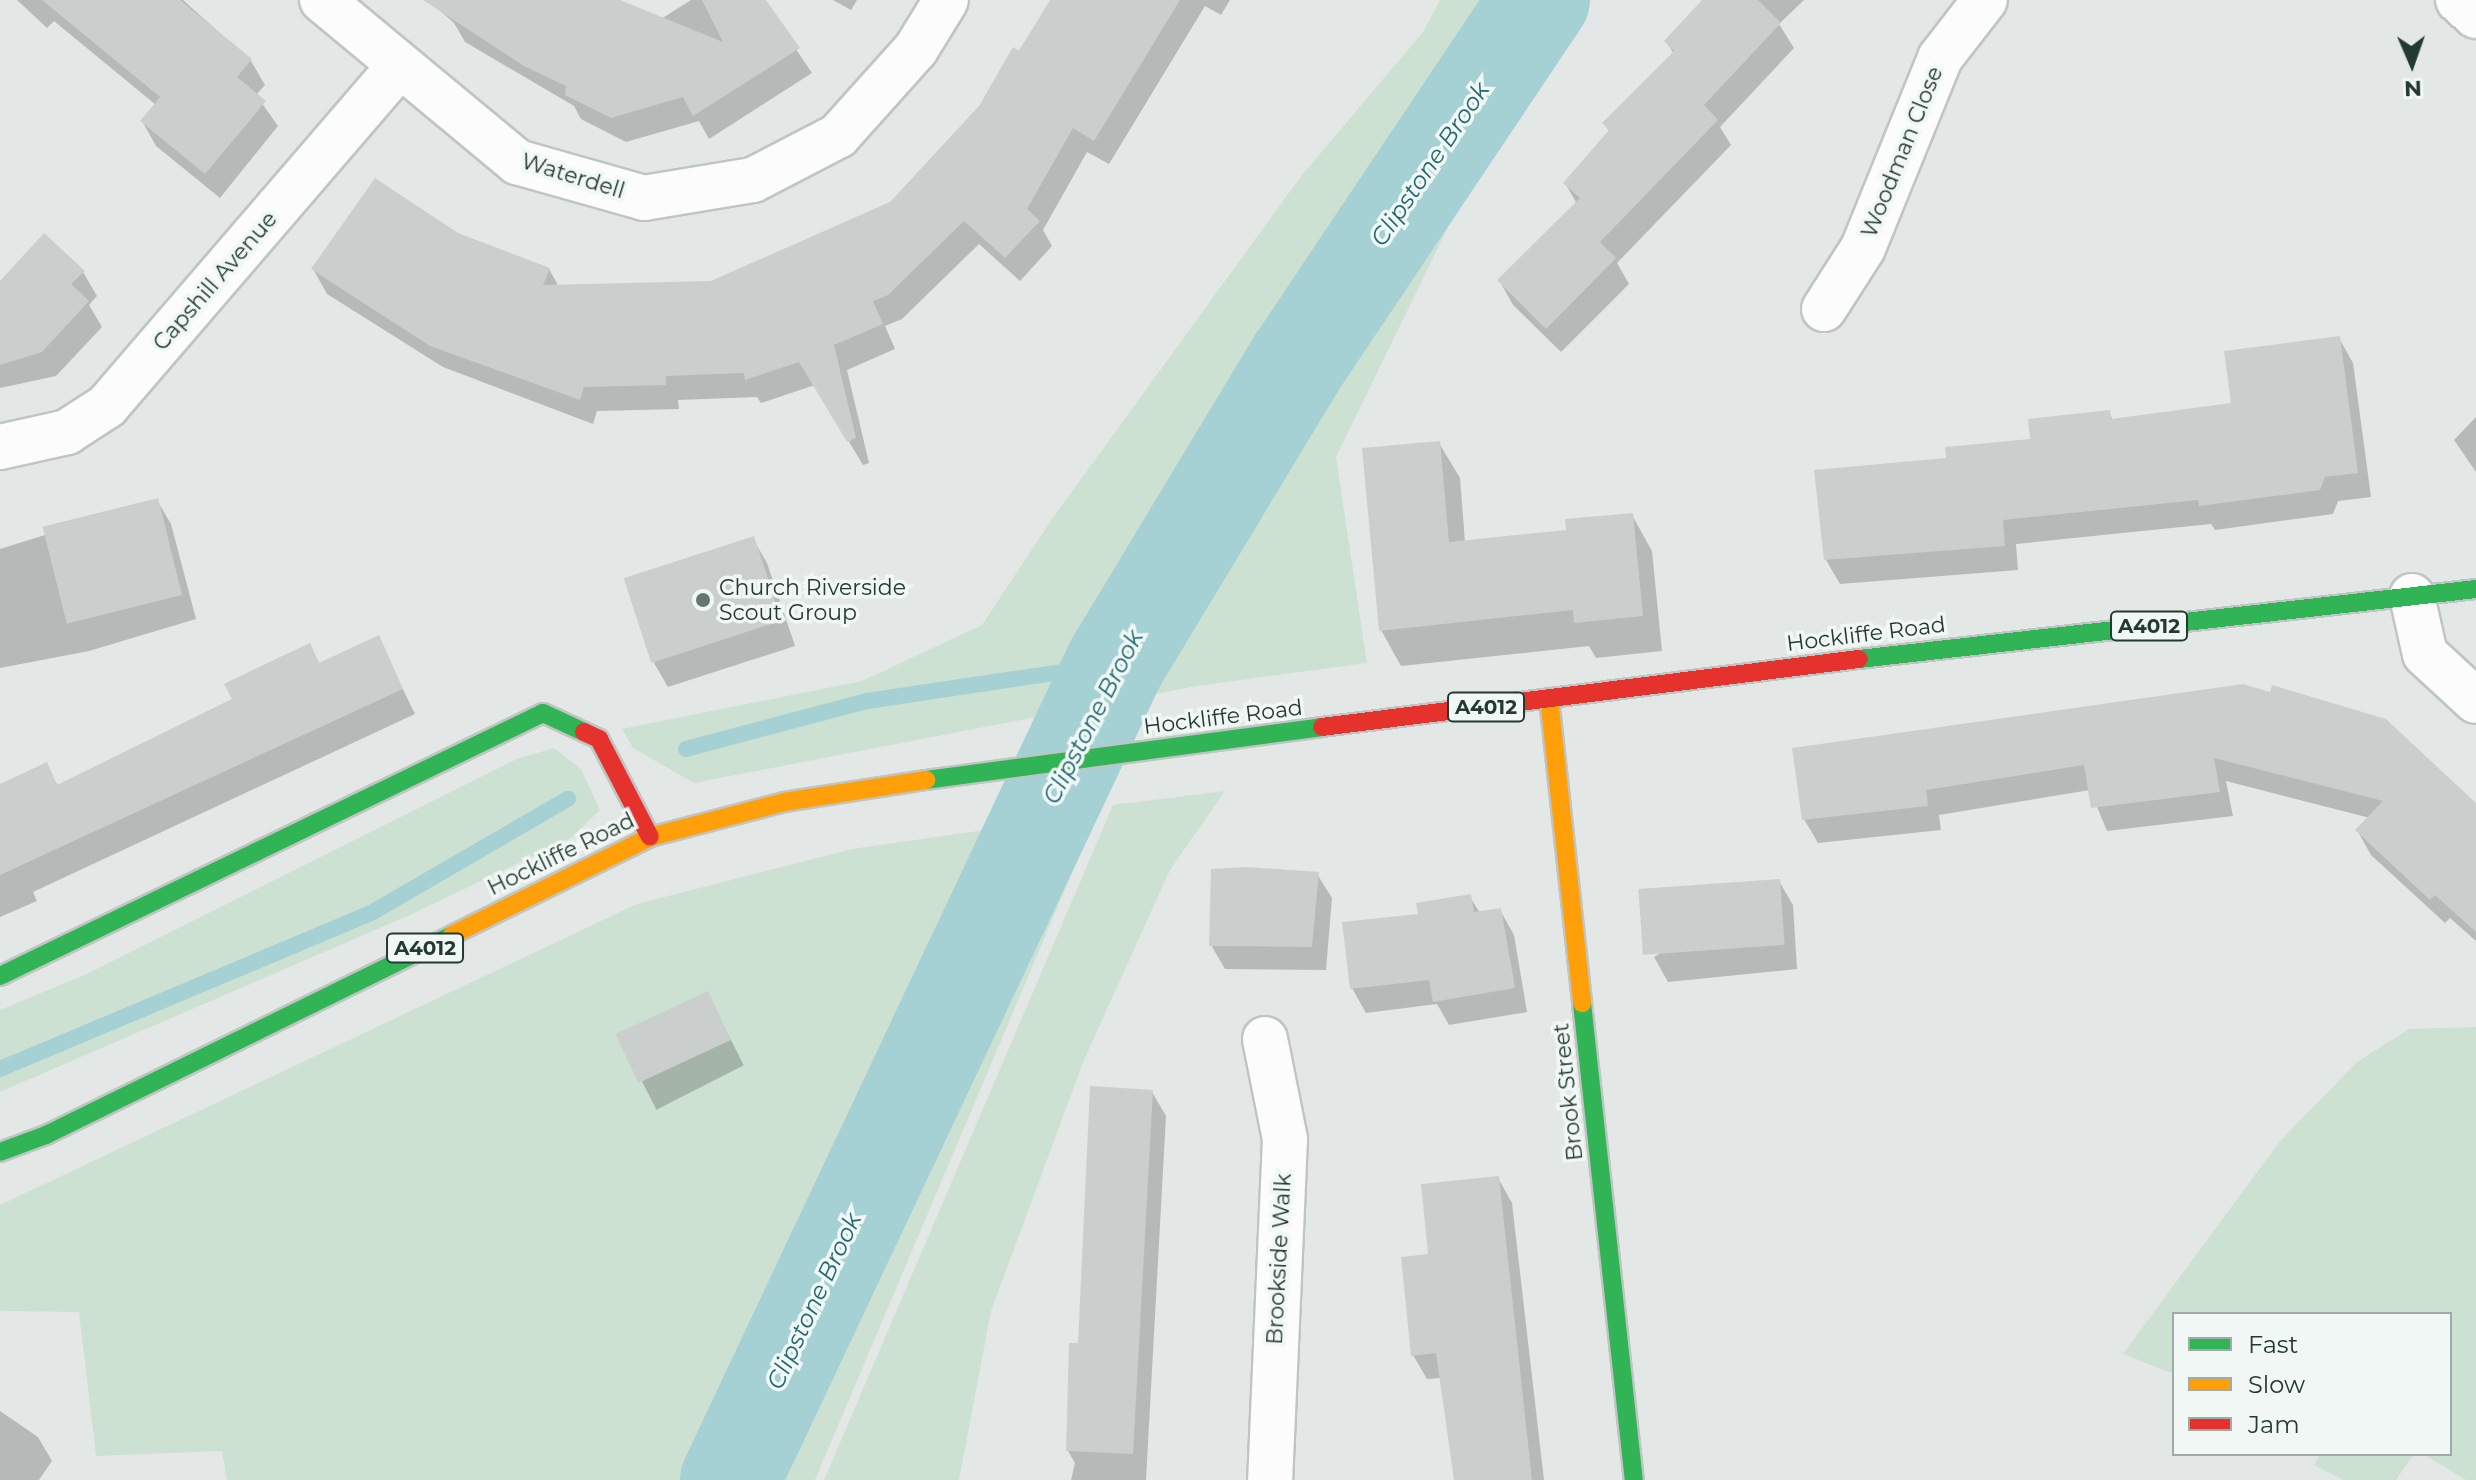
<!DOCTYPE html>
<style>
body{margin:0}
#map{position:relative;width:2476px;height:1480px;overflow:hidden;background:#e3e8e6;font-family:Montserrat,sans-serif}
div>[style]{position:absolute}
.green>*{inset:0;background:#cde1d2}
.shadow>*{inset:0;background:#0003;transform-origin:0 0}
.stream>*{height:16px;margin:-8px;padding:0 8px;transform-origin:8px;border-radius:8px;background:#a5d0d4}
.river>*{height:100px;margin:-50px;padding:0 50px;transform-origin:50px;border-radius:50px;background:#a5d0d4}
.building>*{inset:0;background:#cacfcd;transform-origin:0 0}
.roads{filter:drop-shadow(2px 0 #c0c5c3) drop-shadow(-2px 0 #c0c5c3) drop-shadow(0 2px #c0c5c3) drop-shadow(0 -2px #c0c5c3)}
.street>*{height:44px;margin:-22px;padding:0 22px;transform-origin:22px;border-radius:22px;background:#fbfcfb}
.fast>*{height:18px;margin:-9px;padding:0 9px;transform-origin:9px;border-radius:9px;background:#30b455}
.slow>*{height:18px;margin:-9px;padding:0 9px;transform-origin:9px;border-radius:9px;background:#ff9f0a}
.jam>*{height:18px;margin:-9px;padding:0 9px;transform-origin:9px;border-radius:9px;background:#e5322d}
.dots>*{width:22px;height:22px;translate:-50% -50%;box-sizing:border-box;border:4px solid #f1f7f4;border-radius:50%}
span{translate:-50% -50%;white-space:nowrap;text-align:center;line-height:1.15;-webkit-text-stroke:7px #f1f7f4;paint-order:stroke}
.shield-label span{padding:2px 6px;background:#f1f7f4;border:2px solid;border-radius:6px;-webkit-text-stroke-width:0}
.shield-label{font-size:20px;color:#223a33;font-weight:700}
.street-label{font-size:22px;color:#223a33}
.poi-label{font-size:22px;color:#223a33}
.left{translate:0 -50%;text-align:left}
.water-label{font-size:24px;color:#206772;font-style:italic}
.legend{position:absolute;left:2172px;top:1312px;width:280px;height:144px;box-sizing:border-box;background:#f1f7f4;border:2px solid #9eaba7;margin:0;padding:10px 14px;list-style:none;font-size:24px;color:#223a33}
.legend li{display:flex;align-items:center;gap:16px;height:40px}
.legend b{width:40px;border:2px solid #9eaba7}
.north{position:absolute;left:2372px;top:24px;width:80px;height:80px;-webkit-text-stroke:6px #f1f7f4;paint-order:stroke;rotate:178deg;font-size:22px;font-weight:700;line-height:32px;text-align:center;color:#223a33}
.north::after{content:'';display:block;margin:auto;width:28px;height:36px;background:#223a33;clip-path:polygon(50% 0,100% 100%,50% 72%,0 100%)}
</style>
<div id="map">
<div class="green">
<i style="clip-path:polygon(1440px 0,1586px 0,1454px 215px,1336px 457px,1367px 663px,1197px 686px,694px 783px,633px 748px,622px 729px,862px 681px,982px 625px,1052px 519px,1302px 175px,1423px 32px)"></i>
<i style="clip-path:polygon(554px 748px,581px 769px,600px 810px,571px 838px,410px 915px,0 1092px,0 1010px,89px 973px,519px 758px)"></i>
<i style="clip-path:polygon(1225px 791px,1170px 870px,1084px 1060px,991px 1311px,959px 1480px,824px 1480px,1113px 805px)"></i>
<i style="clip-path:polygon(1097px 814px,815px 1480px,227px 1480px,222px 1451px,96px 1456px,79px 1312px,0 1311px,0 1205px,637px 904px,852px 849px)"></i>
<i style="clip-path:polygon(2476px 1027px,2476px 1480px,2466px 1480px,2423px 1454px,2450px 1454px,2450px 1314px,2174px 1314px,2174px 1374px,2123px 1354px,2280px 1141px,2357px 1062px,2409px 1029px)"></i>
<i style="clip-path:polygon(2320px 1454px,2414px 1454px,2396px 1480px,2343px 1480px,2314px 1465px)"></i>
</div>
<div class="shadow">
<i style="clip-path:polygon(17px 0,183px 0,251px 61px,265px 85px,256px 95px,278px 126px,220px 198px,156px 146px,142px 121px,156px 105px,54px 21px,47px 28px)"></i>
<i style="clip-path:polygon(428px 0,614px 0,661px 19px,691px 0,763px 0,812px 73px,709px 139px,699px 121px,626px 142px,581px 119px,574px 106px,465px 42px,454px 23px)"></i>
<i style="clip-path:polygon(833px 0,857px 0,851px 10px)"></i>
<i style="clip-path:polygon(1053px 0,1230px 0,1221px 15px,1205px 6px,1109px 164px,1087px 152px,1043px 230px,1052px 246px,1020px 281px,979px 244px,902px 319px,885px 326px,895px 349px,847px 370px,869px 463px,863px 465px,815px 385px,761px 403px,757px 397px,678px 400px,679px 409px,597px 411px,593px 424px,443px 367px,327px 294px,313px 269px,457px 235px,549px 269px,559px 287px,712px 283px,891px 204px,981px 107px)"></i>
<i style="clip-path:polygon(1705px 0,1804px 0,1779px 24px,1794px 48px,1720px 127px,1731px 145px,1617px 263px,1629px 284px,1561px 352px,1513px 305px,1499px 280px,1577px 204px,1565px 183px,1610px 133px,1604px 123px,1674px 54px,1666px 41px)"></i>
<i style="clip-path:polygon(83px 272px,97px 296px,89px 305px,102px 327px,56px 376px,0 388px,0 284px)"></i>
<i style="clip-path:polygon(2339px 338px,2353px 363px,2371px 497px,2338px 501px,2333px 514px,2215px 530px,2211px 524px,2016px 544px,2018px 570px,1840px 584px,1826px 560px,1949px 460px,2032px 441px,2109px 412px,2113px 421px,2233px 405px)"></i>
<i style="clip-path:polygon(2476px 417px,2476px 472px,2454px 440px)"></i>
<i style="clip-path:polygon(1439px 443px,1460px 478px,1465px 542px,1568px 532px,1632px 515px,1652px 551px,1662px 651px,1596px 658px,1589px 646px,1401px 666px,1381px 630px)"></i>
<i style="clip-path:polygon(157px 500px,171px 524px,196px 619px,89px 651px,0 668px,0 549px)"></i>
<i style="clip-path:polygon(753px 539px,767px 563px,795px 646px,668px 687px,654px 663px)"></i>
<i style="clip-path:polygon(378px 638px,415px 714px,33px 892px,37px 901px,0 917px,0 785px,46px 765px,58px 786px,234px 700px,309px 646px,320px 665px)"></i>
<i style="clip-path:polygon(2243px 686px,2476px 806px,2476px 941px,2450px 918px,2445px 923px,2371px 855px,2357px 830px,2370px 818px,2226px 781px,2233px 816px,2107px 831px,2090px 790px,1939px 815px,1941px 830px,1818px 843px,1804px 819px)"></i>
<i style="clip-path:polygon(1317px 874px,1332px 898px,1326px 970px,1225px 969px,1211px 945px)"></i>
<i style="clip-path:polygon(1779px 881px,1793px 905px,1797px 969px,1668px 982px,1654px 957px)"></i>
<i style="clip-path:polygon(1470px 897px,1480px 913px,1500px 910px,1514px 935px,1527px 1012px,1449px 1025px,1437px 1004px,1366px 1013px,1352px 988px,1420px 916px)"></i>
<i style="left:707px;top:993px;width:81px;height:98px;rotate:63deg"></i>
<i style="clip-path:polygon(1152px 1092px,1166px 1116px,1146px 1480px,1071px 1480px,1075px 1463px,1068px 1451px,1080px 1345px)"></i>
<i style="clip-path:polygon(1498px 1178px,1512px 1203px,1544px 1480px,1456px 1480px,1440px 1378px,1427px 1379px,1413px 1355px,1430px 1256px)"></i>
<i style="clip-path:polygon(0 1411px,38px 1437px,52px 1461px,39px 1480px,0 1480px)"></i>
</div>
<div class="stream">
<i style="left:686px;top:749px;width:187px;rotate:-14.9deg"></i>
<i style="left:867px;top:701px;width:251px;rotate:-8.5deg"></i>
<i style="left:0;top:1069px;width:402px;rotate:-22.8deg"></i>
<i style="left:371px;top:913px;width:228px;rotate:-30.1deg"></i>
</div>
<div class="river">
<i style="left:730px;top:1480px;width:902px;rotate:-64.74deg"></i>
<i style="left:1115px;top:664px;width:354px;rotate:-58.9deg"></i>
<i style="left:1298px;top:361px;width:435px;rotate:-56.2deg"></i>
</div>
<div class="building">
<i style="clip-path:polygon(42px 0,180px 0,252px 59px,237px 77px,266px 101px,205px 174px,140px 121px,160px 97px)"></i>
<i style="clip-path:polygon(423px 0,620px 0,723px 42px,702px 0,766px 0,800px 48px,693px 116px,683px 97px,611px 118px,565px 95px,566px 86px,524px 66px)"></i>
<i style="clip-path:polygon(1050px 0,1180px 0,1094px 141px,1073px 128px,1027px 209px,1040px 221px,1005px 258px,964px 221px,888px 295px,873px 301px,883px 324px,834px 345px,856px 438px,847px 442px,799px 362px,745px 380px,744px 373px,666px 376px,666px 385px,584px 387px,580px 400px,430px 346px,311px 269px,375px 178px,458px 233px,550px 268px,543px 285px,711px 281px,890px 202px,979px 106px,1013px 47px,1019px 51px)"></i>
<i style="clip-path:polygon(1702px 0,1758px 0,1781px 23px,1704px 105px,1718px 120px,1600px 242px,1616px 258px,1546px 329px,1497px 280px,1580px 198px,1563px 183px,1609px 130px,1602px 123px,1674px 51px,1664px 41px)"></i>
<i style="clip-path:polygon(44px 233px,85px 271px,71px 284px,89px 301px,42px 352px,0 365px,0 281px)"></i>
<i style="clip-path:polygon(2340px 336px,2358px 473px,2325px 477px,2320px 490px,2199px 506px,2198px 500px,2003px 520px,2005px 546px,1824px 560px,1814px 470px,1946px 458px,1945px 447px,2030px 439px,2028px 419px,2110px 410px,2111px 419px,2231px 403px,2224px 351px)"></i>
<i style="clip-path:polygon(1440px 441px,1449px 542px,1566px 530px,1565px 519px,1633px 513px,1643px 616px,1574px 623px,1573px 610px,1379px 631px,1362px 448px)"></i>
<i style="left:158px;top:498px;width:100px;height:119px;rotate:76deg"></i>
<i style="left:754px;top:536px;width:89px;height:137px;rotate:72deg"></i>
<i style="clip-path:polygon(379px 635px,403px 689px,0 875px,0 784px,47px 762px,57px 785px,232px 699px,224px 684px,280px 657px,310px 643px,319px 663px)"></i>
<i style="clip-path:polygon(2243px 684px,2270px 692px,2272px 685px,2386px 719px,2476px 803px,2476px 932px,2435px 895px,2430px 900px,2355px 830px,2383px 801px,2214px 758px,2220px 792px,2091px 808px,2084px 765px,1926px 790px,1928px 806px,1802px 820px,1792px 748px)"></i>
<i style="clip-path:polygon(1247px 867px,1319px 872px,1312px 947px,1209px 946px,1211px 869px)"></i>
<i style="left:1780px;top:879px;width:66px;height:142px;rotate:86deg"></i>
<i style="clip-path:polygon(1471px 894px,1474px 912px,1501px 908px,1515px 988px,1433px 1002px,1429px 980px,1350px 989px,1342px 922px,1418px 914px,1416px 903px)"></i>
<i style="left:708px;top:991px;width:54px;height:102px;rotate:65deg"></i>
<i style="clip-path:polygon(1090px 1086px,1153px 1090px,1133px 1454px,1066px 1451px,1069px 1343px,1078px 1343px)"></i>
<i style="clip-path:polygon(1499px 1176px,1532px 1480px,1454px 1480px,1436px 1353px,1411px 1356px,1401px 1257px,1428px 1254px,1421px 1184px)"></i>
</div>
<div class="roads">
<div class="street">
<i style="left:322px;top:0;width:254px;rotate:39.7deg"></i>
<i style="left:517px;top:162px;width:132px;rotate:15.8deg"></i>
<i style="left:644px;top:198px;width:110px;rotate:-9.4deg"></i>
<i style="left:753px;top:180px;width:96px;rotate:-27.4deg"></i>
<i style="left:838px;top:136px;width:117px;rotate:-48.1deg"></i>
<i style="left:916px;top:49px;width:57px;rotate:-58.5deg"></i>
<i style="left:2458px;top:0;width:24px;rotate:42deg"></i>
<i style="left:1824px;top:309px;width:72px;rotate:-57.4deg"></i>
<i style="left:1863px;top:248px;width:205px;rotate:-67.9deg"></i>
<i style="left:1940px;top:58px;width:73px;rotate:-52.2deg"></i>
<i style="left:0;top:447px;width:69px;rotate:-12.6deg"></i>
<i style="left:67px;top:432px;width:48px;rotate:-33deg"></i>
<i style="left:107px;top:406px;width:446px;rotate:-49.3deg"></i>
<i style="left:2412px;top:596px;width:59px;rotate:77.4deg"></i>
<i style="left:2425px;top:654px;width:69px;rotate:42.7deg"></i>
<i style="left:1265px;top:1039px;width:102px;rotate:78.7deg"></i>
<i style="left:1285px;top:1139px;width:341px;rotate:92.5deg"></i>
</div>
<div class="fast">
<i style="left:1859px;top:659px;width:621px;rotate:-6.47deg"></i>
<i style="left:926px;top:780px;width:400px;rotate:-7.6deg"></i>
<i style="left:0;top:976px;width:603px;rotate:-25.84deg"></i>
<i style="left:543px;top:713px;width:45px;rotate:24.9deg"></i>
<i style="left:1582px;top:1003px;width:480px;rotate:83.8deg"></i>
<i style="left:0;top:1152px;width:49px;rotate:-20.3deg"></i>
<i style="left:46px;top:1135px;width:453px;rotate:-26.2deg"></i>
</div>
<div class="slow">
<i style="left:1549px;top:698px;width:307px;rotate:83.8deg"></i>
<i style="left:452px;top:935px;width:221px;rotate:-26.3deg"></i>
<i style="left:650px;top:837px;width:138px;rotate:-14.6deg"></i>
<i style="left:784px;top:802px;width:144px;rotate:-8.8deg"></i>
</div>
<div class="jam">
<i style="left:1322px;top:727px;width:541px;rotate:-7.22deg"></i>
<i style="left:584px;top:732px;width:17px;rotate:25deg"></i>
<i style="left:599px;top:739px;width:110px;rotate:62.5deg"></i>
</div>
</div>
<div class="dots">
<i style="left:703px;top:600px;background:#667772"></i>
</div>
<div class="shield-label">
<span style="left:2149px;top:626px">A4012</span>
<span style="left:1486px;top:707px">A4012</span>
<span style="left:425px;top:948px">A4012</span>
</div>
<div class="street-label">
<span style="left:1902px;top:152px;rotate:-68deg">Woodman Close</span>
<span style="left:573px;top:176px;rotate:17deg">Waterdell</span>
<span style="left:215px;top:281px;rotate:-49deg">Capshill Avenue</span>
<span style="left:1866px;top:634px;rotate:-7deg">Hockliffe Road</span>
<span style="left:1223px;top:717px;rotate:-7deg">Hockliffe Road</span>
<span style="left:561px;top:854px;rotate:-26deg">Hockliffe Road</span>
<span style="left:1568px;top:1092px;rotate:-96deg">Brook Street</span>
<span style="left:1279px;top:1259px;rotate:-87deg">Brookside Walk</span>
</div>
<div class="poi-label">
<span class="left" style="left:719px;top:600px">Church Riverside<br>Scout Group</span>
</div>
<div class="water-label">
<span style="left:1430px;top:164px;rotate:-56deg">Clipstone Brook</span>
<span style="left:1093px;top:717px;rotate:-63deg">Clipstone Brook</span>
<span style="left:814px;top:1301px;rotate:-65deg">Clipstone Brook</span>
</div>
<ul class="legend">
<li><b style="height:10px;background:#30b455"></b>Fast</li>
<li><b style="height:10px;background:#ff9f0a"></b>Slow</li>
<li><b style="height:10px;background:#e5322d"></b>Jam</li>
</ul>
<div class="north">N</div>
</div>
